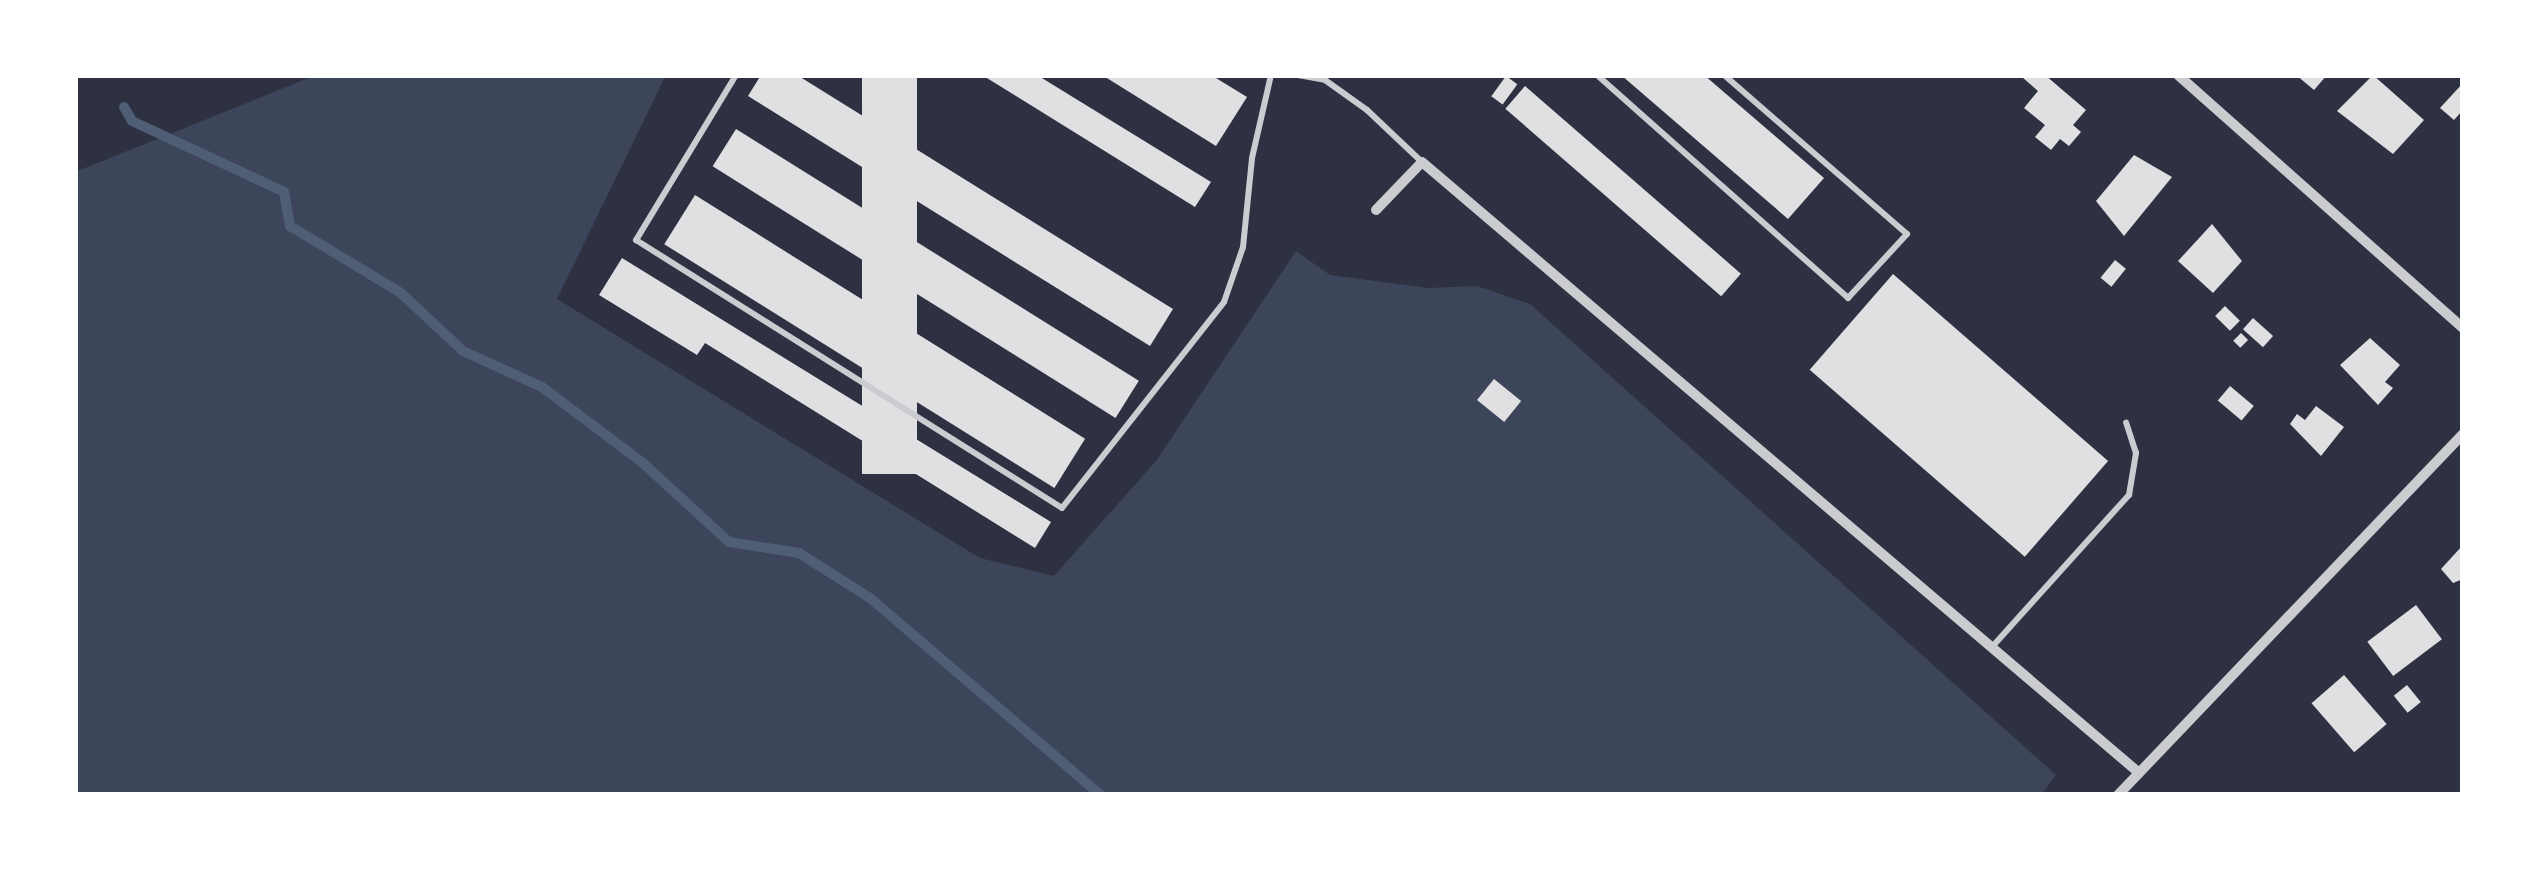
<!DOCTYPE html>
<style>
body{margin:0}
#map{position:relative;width:2538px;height:870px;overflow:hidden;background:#2d3142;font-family:Signika,sans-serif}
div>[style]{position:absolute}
.green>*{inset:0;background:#3c4559}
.stream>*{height:10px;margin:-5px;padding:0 5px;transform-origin:5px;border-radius:5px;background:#4f5d75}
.building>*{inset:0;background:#e0e0e3;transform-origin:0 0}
.service>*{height:6px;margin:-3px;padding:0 3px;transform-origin:3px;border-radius:3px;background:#caccd0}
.minor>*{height:10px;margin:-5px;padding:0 5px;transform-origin:5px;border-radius:5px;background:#caccd0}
span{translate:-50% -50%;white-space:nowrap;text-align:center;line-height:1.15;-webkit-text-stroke:8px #fff;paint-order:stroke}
.frame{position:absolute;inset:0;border:78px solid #fff;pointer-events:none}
</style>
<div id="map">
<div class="green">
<i style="clip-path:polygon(316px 75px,666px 75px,557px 299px,980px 558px,1054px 576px,1156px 461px,1296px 251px,1330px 275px,1429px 288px,1477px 286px,1530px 304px,2056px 775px,2041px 795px,75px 795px,75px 172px)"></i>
</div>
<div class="stream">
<i style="left:124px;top:107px;width:16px;rotate:60deg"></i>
<i style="left:132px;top:121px;width:168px;rotate:25deg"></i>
<i style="left:284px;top:192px;width:35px;rotate:80deg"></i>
<i style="left:290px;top:226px;width:130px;rotate:31.1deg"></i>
<i style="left:401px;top:293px;width:85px;rotate:43.1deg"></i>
<i style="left:463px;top:351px;width:87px;rotate:24.5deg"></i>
<i style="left:542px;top:387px;width:126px;rotate:37deg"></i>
<i style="left:643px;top:463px;width:117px;rotate:42.6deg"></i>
<i style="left:729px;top:542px;width:71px;rotate:8.9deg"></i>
<i style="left:799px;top:553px;width:84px;rotate:32.4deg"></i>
<i style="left:870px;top:598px;width:304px;rotate:40.5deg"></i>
</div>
<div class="building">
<i style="clip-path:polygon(761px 75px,797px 75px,1173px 309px,1150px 346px,748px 96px)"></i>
<i style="left:862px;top:75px;width:55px;height:399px"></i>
<i style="clip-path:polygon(982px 75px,1037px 75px,1211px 182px,1195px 207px)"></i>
<i style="clip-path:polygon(1102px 75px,1211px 75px,1247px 97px,1216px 146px)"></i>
<i style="clip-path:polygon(1621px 75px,1704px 75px,1824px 178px,1788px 219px)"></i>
<i style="clip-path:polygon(2045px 75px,2086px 110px,2073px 125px,2081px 132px,2069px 146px,2060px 139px,2051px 150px,2035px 137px,2045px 125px,2024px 108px,2038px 91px,2022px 77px)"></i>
<i style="clip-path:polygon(2296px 75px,2327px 75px,2314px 90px)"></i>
<i style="clip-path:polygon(2373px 75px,2424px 120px,2393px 154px,2337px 111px)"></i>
<i style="left:1506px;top:76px;width:14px;height:25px;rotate:36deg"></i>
<i style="clip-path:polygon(2463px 83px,2463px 110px,2454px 120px,2440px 108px)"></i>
<i style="left:1525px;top:86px;width:286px;height:30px;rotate:41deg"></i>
<i style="left:736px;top:129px;width:475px;height:44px;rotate:32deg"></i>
<i style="clip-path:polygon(2134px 155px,2172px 177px,2124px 236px,2096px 201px)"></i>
<i style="left:695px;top:195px;width:460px;height:58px;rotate:32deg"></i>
<i style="clip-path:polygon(2212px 224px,2242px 261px,2213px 293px,2178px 261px)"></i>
<i style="clip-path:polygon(622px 258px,1051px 522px,1035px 548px,705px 343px,697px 355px,599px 295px)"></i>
<i style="left:2115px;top:260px;width:14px;height:23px;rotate:39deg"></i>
<i style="left:1893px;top:274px;width:285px;height:127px;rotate:41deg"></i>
<i style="left:2225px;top:306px;width:21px;height:14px;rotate:45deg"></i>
<i style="left:2253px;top:318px;width:27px;height:15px;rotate:42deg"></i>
<i style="left:2241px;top:333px;width:10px;height:11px;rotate:45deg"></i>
<i style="clip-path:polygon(2370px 338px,2400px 365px,2385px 382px,2393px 388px,2378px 405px,2340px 365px)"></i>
<i style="left:1494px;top:379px;width:35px;height:27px;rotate:39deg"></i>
<i style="left:2230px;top:386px;width:31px;height:19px;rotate:40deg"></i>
<i style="clip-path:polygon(2316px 406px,2344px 427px,2321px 456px,2290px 424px,2297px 414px,2305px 420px)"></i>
<i style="clip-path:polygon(2463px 545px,2463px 579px,2453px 583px,2441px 569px)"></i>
<i style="left:2416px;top:605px;width:43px;height:61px;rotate:53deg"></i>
<i style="left:2344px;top:675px;width:65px;height:43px;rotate:49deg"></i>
<i style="left:2407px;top:685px;width:22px;height:17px;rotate:51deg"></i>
</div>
<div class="service">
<i style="left:736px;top:75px;width:193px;rotate:121.2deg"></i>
<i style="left:636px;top:240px;width:503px;rotate:32.17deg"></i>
<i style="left:1062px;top:508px;width:262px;rotate:-51.8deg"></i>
<i style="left:1224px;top:302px;width:58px;rotate:-70.9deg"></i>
<i style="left:1243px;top:247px;width:89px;rotate:-84.2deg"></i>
<i style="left:1252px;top:158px;width:85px;rotate:-77.1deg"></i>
<i style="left:1298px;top:75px;width:27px;rotate:10deg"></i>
<i style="left:1325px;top:80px;width:52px;rotate:35.5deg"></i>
<i style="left:1367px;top:110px;width:76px;rotate:43.4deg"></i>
<i style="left:1597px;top:75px;width:336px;rotate:41.6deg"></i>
<i style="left:1848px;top:298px;width:87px;rotate:-47.3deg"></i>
<i style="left:1907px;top:234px;width:242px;rotate:-139deg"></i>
<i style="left:1992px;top:647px;width:205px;rotate:-48deg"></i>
<i style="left:2129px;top:495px;width:43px;rotate:-80.5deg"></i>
<i style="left:2136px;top:453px;width:32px;rotate:-108deg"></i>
</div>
<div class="minor">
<i style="left:2178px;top:75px;width:381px;rotate:41.6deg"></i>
<i style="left:1376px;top:210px;width:66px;rotate:-46.2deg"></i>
<i style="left:1422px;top:162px;width:941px;rotate:40.43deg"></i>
<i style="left:2118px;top:795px;width:499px;rotate:-46.3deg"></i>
</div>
<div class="frame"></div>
</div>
